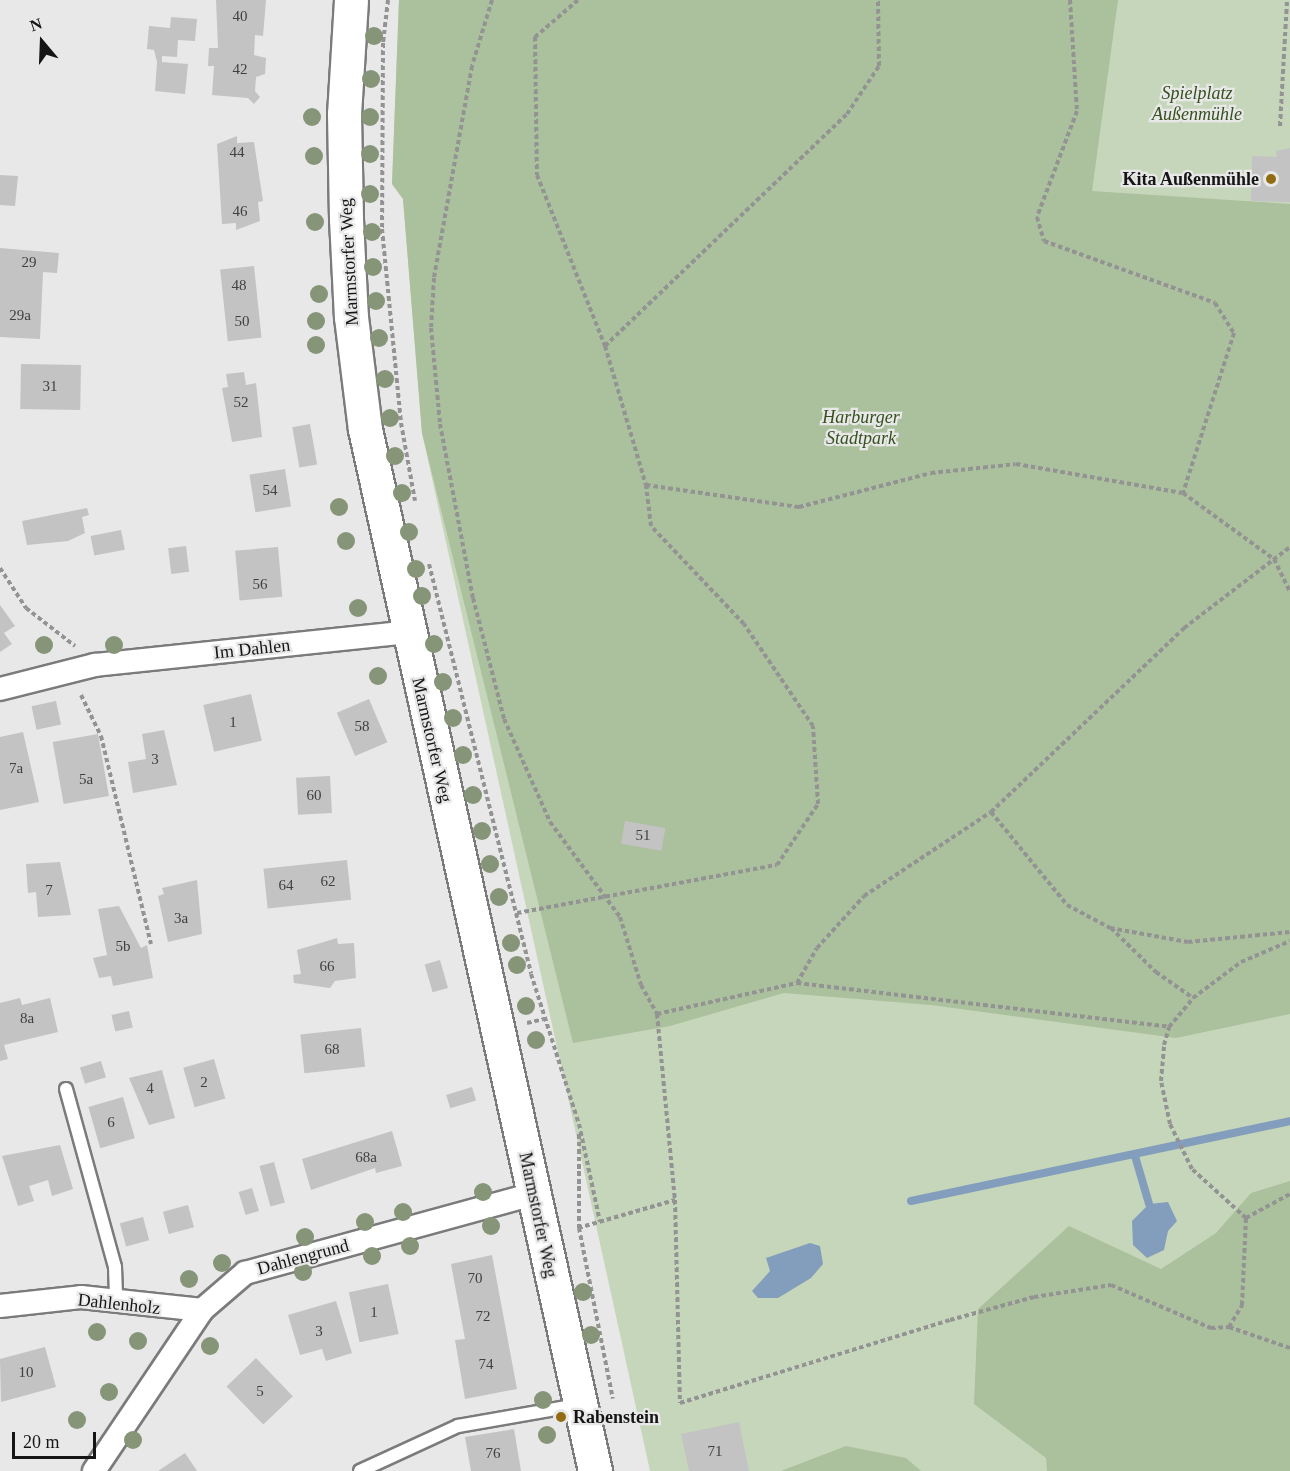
<!DOCTYPE html>
<meta charset="utf-8">
<style>
body{margin:0}
#map{position:relative;width:1290px;height:1471px;overflow:hidden;background:#e8e8e9;font-family:"Times New Roman",serif}
div>[style]{position:absolute}
.green>*{inset:0;background:#c6d6ba}
.forest>*{inset:0;background:#abc09c}
.water>*{inset:0;background:#839ebc}
.stream>*{height:8px;margin:-4px;padding:0 4px;transform-origin:4px;border-radius:4px;background:#839ebc}
.building>*{inset:0;background:#c3c3c4;transform-origin:0 0}
.path>*{height:4px;margin-top:-2px;transform-origin:0;background:repeating-linear-gradient(90deg,#939393 0 4.5px,transparent 0 7.5px)}
.roads{filter:drop-shadow(2px 0 #7b7b7c) drop-shadow(-2px 0 #7b7b7c) drop-shadow(0 2px #7b7b7c) drop-shadow(0 -2px #7b7b7c)}
.lane>*{height:12px;margin:-6px;padding:0 6px;transform-origin:6px;border-radius:6px;background:#fff}
.street>*{height:22px;margin:-11px;padding:0 11px;transform-origin:11px;border-radius:11px;background:#fff}
.secondary>*{height:33px;margin:-16.5px;padding:0 16.5px;transform-origin:16.5px;border-radius:16.5px;background:#fff}
.trees>*{width:18px;height:18px;margin:-9px;border-radius:50%;background:#869478}
.dots>*{width:16px;height:16px;translate:-50% -50%;box-sizing:border-box;border:3px solid #e8e8e9;border-radius:50%}
span{translate:-50% -50%;white-space:nowrap;text-align:center;line-height:1.15;-webkit-text-stroke:4.5px #e8e8e9;paint-order:stroke}
.number-label{font-size:15px;color:#404041}
.number-label span{-webkit-text-stroke-width:0}
.park-label{font-size:18px;color:#35501c;font-style:italic}
.poi-label{font-size:18px;color:#151515;font-weight:700}
.right{translate:-100% -50%;text-align:right}
.left{translate:0 -50%;text-align:left}
.street-label{font-size:18px;color:#151515}
.north{position:absolute;left:12px;top:12px;width:60px;height:60px;-webkit-text-stroke:4px #e8e8e9;paint-order:stroke;rotate:341deg;font-size:16px;font-weight:700;line-height:24px;text-align:center;color:#151515}
.north::after{content:'';display:block;margin:auto;width:21px;height:27px;background:#151515;clip-path:polygon(50% 0,100% 100%,50% 72%,0 100%)}
.scale{position:absolute;left:12px;top:1432px;width:84px;height:27px;box-sizing:border-box;border:3px solid #151515;border-top:0;padding-left:8px;font-size:18px;line-height:21px;white-space:nowrap;color:#151515;-webkit-text-stroke:4px #e8e8e9;paint-order:stroke}
</style>
<div id="map">
<div class="green">
<i style="clip-path:polygon(399px 0,1290px 0,1290px 1471px,650px 1471px,422px 433px,403px 199px,392px 184px)"></i>
</div>
<div class="forest">
<i style="clip-path:polygon(399px 0,1118px 0,1092px 191px,1290px 204px,1290px 1014px,1176px 1038px,931px 1005px,784px 993px,670px 1026px,573px 1043px,422px 433px,403px 199px,392px 184px)"></i>
<i style="clip-path:polygon(1290px 1181px,1290px 1471px,1047px 1471px,1046px 1458px,974px 1404px,978px 1309px,1069px 1226px,1161px 1269px,1216px 1233px,1251px 1193px)"></i>
<i style="clip-path:polygon(846px 1446px,906px 1458px,921px 1471px,781px 1471px)"></i>
</div>
<div class="water">
<i style="clip-path:polygon(1168px 1202px,1177px 1221px,1168px 1231px,1164px 1250px,1147px 1258px,1133px 1245px,1132px 1221px,1149px 1204px)"></i>
<i style="clip-path:polygon(810px 1243px,820px 1246px,823px 1264px,811px 1278px,778px 1298px,758px 1298px,752px 1291px,770px 1271px,766px 1258px)"></i>
</div>
<div class="stream">
<i style="left:1135px;top:1156px;width:50px;rotate:73.7deg"></i>
<i style="left:911px;top:1201px;width:387px;rotate:-11.9deg"></i>
</div>
<div class="building">
<i style="clip-path:polygon(216px 0,266px 0,263px 36px,255px 35px,254px 55px,266px 58px,265px 74px,256px 77px,255px 91px,260px 97px,254px 104px,248px 98px,212px 95px,214px 66px,208px 66px,209px 48px,218px 48px)"></i>
<i style="clip-path:polygon(171px 17px,197px 19px,195px 41px,178px 40px,177px 57px,162px 56px,162px 62px,188px 64px,185px 94px,155px 91px,157px 62px,154px 50px,147px 49px,149px 26px,170px 28px)"></i>
<i style="clip-path:polygon(237px 136px,237px 143px,254px 142px,263px 201px,258px 202px,260px 221px,236px 230px,236px 223px,222px 224px,217px 144px)"></i>
<i style="clip-path:polygon(1290px 148px,1290px 202px,1251px 201px,1252px 156px,1277px 157px,1276px 151px)"></i>
<i style="clip-path:polygon(0 175px,18px 176px,15px 206px,0 205px)"></i>
<i style="clip-path:polygon(0 248px,59px 253px,57px 273px,43px 272px,40px 339px,0 337px)"></i>
<i style="left:254px;top:266px;width:72px;height:34px;rotate:84deg"></i>
<i style="left:21px;top:364px;width:60px;height:45px;rotate:1deg"></i>
<i style="clip-path:polygon(244px 372px,246px 385px,256px 383px,262px 437px,232px 442px,222px 388px,228px 387px,226px 374px)"></i>
<i style="left:310px;top:424px;width:41px;height:18px;rotate:80deg"></i>
<i style="left:285px;top:469px;width:38px;height:36px;rotate:81deg"></i>
<i style="clip-path:polygon(87px 508px,89px 515px,82px 517px,85px 533px,68px 541px,27px 545px,22px 521px)"></i>
<i style="left:121px;top:530px;width:20px;height:31px;rotate:79deg"></i>
<i style="left:186px;top:546px;width:26px;height:18px;rotate:83deg"></i>
<i style="left:278px;top:547px;width:50px;height:43px;rotate:85deg"></i>
<i style="clip-path:polygon(0 605px,15px 626px,4px 633px,12px 644px,0 652px)"></i>
<i style="left:251px;top:694px;width:48px;height:49px;rotate:77deg"></i>
<i style="left:369px;top:699px;width:47px;height:35px;rotate:67deg"></i>
<i style="left:56px;top:701px;width:24px;height:25px;rotate:78deg"></i>
<i style="clip-path:polygon(164px 730px,177px 785px,133px 793px,128px 762px,146px 759px,142px 734px)"></i>
<i style="clip-path:polygon(23px 732px,39px 802px,0 810px,0 737px)"></i>
<i style="left:98px;top:734px;width:63px;height:46px;rotate:80deg"></i>
<i style="left:330px;top:776px;width:37px;height:34px;rotate:87deg"></i>
<i style="left:625px;top:821px;width:41px;height:23px;rotate:10deg"></i>
<i style="left:347px;top:860px;width:40px;height:84px;rotate:84deg"></i>
<i style="clip-path:polygon(60px 862px,71px 915px,38px 917px,36px 892px,28px 893px,26px 864px)"></i>
<i style="clip-path:polygon(197px 880px,202px 934px,168px 942px,158px 896px,164px 894px,162px 888px)"></i>
<i style="clip-path:polygon(119px 906px,141px 948px,147px 945px,153px 978px,113px 986px,111px 976px,99px 978px,93px 958px,107px 955px,98px 909px)"></i>
<i style="clip-path:polygon(337px 938px,338px 944px,354px 943px,356px 978px,335px 981px,330px 988px,294px 983px,293px 975px,301px 974px,297px 950px)"></i>
<i style="left:440px;top:960px;width:29px;height:16px;rotate:74deg"></i>
<i style="clip-path:polygon(20px 998px,22px 1005px,50px 998px,58px 1032px,4px 1045px,8px 1059px,0 1061px,0 1003px)"></i>
<i style="left:129px;top:1011px;width:17px;height:18px;rotate:77deg"></i>
<i style="left:361px;top:1028px;width:39px;height:61px;rotate:84deg"></i>
<i style="left:214px;top:1059px;width:41px;height:32px;rotate:74deg"></i>
<i style="left:101px;top:1061px;width:17px;height:22px;rotate:73deg"></i>
<i style="clip-path:polygon(162px 1070px,175px 1118px,149px 1125px,129px 1078px)"></i>
<i style="left:472px;top:1087px;width:14px;height:27px;rotate:73deg"></i>
<i style="left:123px;top:1097px;width:43px;height:36px;rotate:74deg"></i>
<i style="clip-path:polygon(392px 1131px,402px 1166px,376px 1173px,375px 1168px,311px 1190px,302px 1159px)"></i>
<i style="clip-path:polygon(60px 1145px,73px 1189px,52px 1196px,48px 1180px,29px 1186px,34px 1201px,18px 1206px,2px 1156px)"></i>
<i style="left:274px;top:1162px;width:42px;height:15px;rotate:75deg"></i>
<i style="left:252px;top:1188px;width:24px;height:14px;rotate:73deg"></i>
<i style="left:188px;top:1205px;width:23px;height:26px;rotate:75deg"></i>
<i style="left:143px;top:1217px;width:24px;height:24px;rotate:75deg"></i>
<i style="clip-path:polygon(492px 1255px,517px 1389px,465px 1399px,455px 1340px,465px 1339px,451px 1264px)"></i>
<i style="left:388px;top:1284px;width:51px;height:40px;rotate:78deg"></i>
<i style="clip-path:polygon(336px 1301px,352px 1353px,326px 1361px,322px 1349px,300px 1355px,288px 1315px)"></i>
<i style="clip-path:polygon(45px 1347px,56px 1387px,1px 1402px,0 1359px)"></i>
<i style="left:256px;top:1358px;width:53px;height:41px;rotate:46deg"></i>
<i style="clip-path:polygon(739px 1422px,749px 1471px,689px 1471px,681px 1434px)"></i>
<i style="clip-path:polygon(514px 1429px,521px 1471px,471px 1471px,465px 1437px)"></i>
<i style="clip-path:polygon(185px 1453px,197px 1471px,158px 1471px)"></i>
</div>
<div class="path">
<i style="left:388px;top:0;width:43px;rotate:96.6deg"></i>
<i style="left:383px;top:43px;width:186px;rotate:90.3deg"></i>
<i style="left:382px;top:229px;width:195px;rotate:84.4deg"></i>
<i style="left:401px;top:423px;width:79px;rotate:79.8deg"></i>
<i style="left:492px;top:0;width:69px;rotate:106.9deg"></i>
<i style="left:472px;top:66px;width:215px;rotate:100.2deg"></i>
<i style="left:434px;top:278px;width:50px;rotate:93.4deg"></i>
<i style="left:431px;top:328px;width:96px;rotate:84.6deg"></i>
<i style="left:440px;top:424px;width:177px;rotate:79.3deg"></i>
<i style="left:473px;top:598px;width:125px;rotate:75.6deg"></i>
<i style="left:504px;top:719px;width:113px;rotate:65.9deg"></i>
<i style="left:550px;top:822px;width:118px;rotate:53.6deg"></i>
<i style="left:620px;top:917px;width:71px;rotate:72.8deg"></i>
<i style="left:641px;top:985px;width:33px;rotate:61deg"></i>
<i style="left:657px;top:1014px;width:187px;rotate:84.5deg"></i>
<i style="left:675px;top:1200px;width:203px;rotate:88.6deg"></i>
<i style="left:680px;top:1403px;width:282px;rotate:-17.1deg"></i>
<i style="left:950px;top:1320px;width:87px;rotate:-15.3deg"></i>
<i style="left:1034px;top:1297px;width:78px;rotate:-8.9deg"></i>
<i style="left:1111px;top:1285px;width:109px;rotate:23.3deg"></i>
<i style="left:1211px;top:1328px;width:18px;rotate:-3deg"></i>
<i style="left:1229px;top:1327px;width:65px;rotate:19deg"></i>
<i style="left:578px;top:0;width:57px;rotate:139.3deg"></i>
<i style="left:535px;top:37px;width:138px;rotate:89.2deg"></i>
<i style="left:537px;top:175px;width:184px;rotate:68.3deg"></i>
<i style="left:605px;top:346px;width:335px;rotate:-43.8deg"></i>
<i style="left:847px;top:114px;width:58px;rotate:-56.3deg"></i>
<i style="left:879px;top:66px;width:66px;rotate:-90.9deg"></i>
<i style="left:1070px;top:0;width:111px;rotate:86.4deg"></i>
<i style="left:1077px;top:111px;width:113px;rotate:110.7deg"></i>
<i style="left:1037px;top:217px;width:25px;rotate:74deg"></i>
<i style="left:1044px;top:241px;width:182px;rotate:19.9deg"></i>
<i style="left:1215px;top:303px;width:36px;rotate:58deg"></i>
<i style="left:1234px;top:333px;width:168px;rotate:107.7deg"></i>
<i style="left:1280px;top:126px;width:126px;rotate:-86.8deg"></i>
<i style="left:605px;top:346px;width:145px;rotate:73.6deg"></i>
<i style="left:429px;top:564px;width:422px;rotate:76deg"></i>
<i style="left:531px;top:974px;width:157px;rotate:72.3deg"></i>
<i style="left:579px;top:1124px;width:100px;rotate:77.9deg"></i>
<i style="left:0;top:568px;width:48px;rotate:57deg"></i>
<i style="left:26px;top:608px;width:62px;rotate:37.8deg"></i>
<i style="left:81px;top:695px;width:46px;rotate:64deg"></i>
<i style="left:101px;top:736px;width:214px;rotate:76.5deg"></i>
<i style="left:991px;top:812px;width:120px;rotate:50.7deg"></i>
<i style="left:1067px;top:905px;width:49px;rotate:28.1deg"></i>
<i style="left:1110px;top:928px;width:79px;rotate:10.2deg"></i>
<i style="left:1188px;top:942px;width:102px;rotate:-5.6deg"></i>
<i style="left:517px;top:913px;width:264px;rotate:-10.5deg"></i>
<i style="left:777px;top:865px;width:73px;rotate:-56.1deg"></i>
<i style="left:818px;top:804px;width:78px;rotate:-93.7deg"></i>
<i style="left:813px;top:726px;width:123px;rotate:-124.1deg"></i>
<i style="left:744px;top:624px;width:135px;rotate:-133.5deg"></i>
<i style="left:651px;top:526px;width:41px;rotate:-97deg"></i>
<i style="left:646px;top:485px;width:155px;rotate:8.2deg"></i>
<i style="left:799px;top:507px;width:136px;rotate:-14.4deg"></i>
<i style="left:931px;top:473px;width:85px;rotate:-6deg"></i>
<i style="left:1016px;top:464px;width:169px;rotate:9.9deg"></i>
<i style="left:1183px;top:493px;width:112px;rotate:36deg"></i>
<i style="left:1274px;top:559px;width:37px;rotate:64deg"></i>
<i style="left:1111px;top:928px;width:63px;rotate:44.4deg"></i>
<i style="left:1156px;top:972px;width:45px;rotate:35.1deg"></i>
<i style="left:797px;top:983px;width:40px;rotate:-60.3deg"></i>
<i style="left:817px;top:948px;width:70px;rotate:-47.9deg"></i>
<i style="left:864px;top:896px;width:152px;rotate:-33.5deg"></i>
<i style="left:991px;top:812px;width:267px;rotate:-43.6deg"></i>
<i style="left:1184px;top:628px;width:133px;rotate:-37.4deg"></i>
<i style="left:657px;top:1014px;width:143px;rotate:-12.5deg"></i>
<i style="left:797px;top:983px;width:375px;rotate:6.7deg"></i>
<i style="left:527px;top:1023px;width:17px;rotate:-13deg"></i>
<i style="left:579px;top:1134px;width:94px;rotate:90deg"></i>
<i style="left:579px;top:1228px;width:174px;rotate:78.8deg"></i>
<i style="left:1246px;top:1218px;width:73px;rotate:-137.8deg"></i>
<i style="left:1192px;top:1169px;width:50px;rotate:-116.1deg"></i>
<i style="left:1170px;top:1124px;width:44px;rotate:-101.8deg"></i>
<i style="left:1161px;top:1081px;width:36px;rotate:-85deg"></i>
<i style="left:1164px;top:1045px;width:19px;rotate:-74deg"></i>
<i style="left:1169px;top:1027px;width:38px;rotate:-50deg"></i>
<i style="left:1193px;top:998px;width:60px;rotate:-36.9deg"></i>
<i style="left:1241px;top:962px;width:53px;rotate:-23.2deg"></i>
<i style="left:578px;top:1228px;width:101px;rotate:-16.1deg"></i>
<i style="left:1229px;top:1327px;width:26px;rotate:-59deg"></i>
<i style="left:1242px;top:1305px;width:87px;rotate:-87.4deg"></i>
<i style="left:1246px;top:1218px;width:50px;rotate:-28.6deg"></i>
</div>
<div class="roads">
<div class="lane">
<i style="left:66px;top:1089px;width:185px;rotate:74.6deg"></i>
<i style="left:115px;top:1267px;width:35px;rotate:88deg"></i>
<i style="left:360px;top:1471px;width:108px;rotate:-24.7deg"></i>
<i style="left:458px;top:1426px;width:122px;rotate:-9.9deg"></i>
</div>
<div class="street">
<i style="left:0;top:689px;width:98px;rotate:-14.2deg"></i>
<i style="left:95px;top:665px;width:316px;rotate:-6deg"></i>
<i style="left:0;top:1306px;width:81px;rotate:-6.3deg"></i>
<i style="left:81px;top:1297px;width:122px;rotate:6.1deg"></i>
<i style="left:94px;top:1471px;width:194px;rotate:-56.1deg"></i>
<i style="left:202px;top:1310px;width:57px;rotate:-40.7deg"></i>
<i style="left:245px;top:1273px;width:299px;rotate:-15.3deg"></i>
</div>
<div class="secondary">
<i style="left:351px;top:0;width:114px;rotate:93.5deg"></i>
<i style="left:344px;top:114px;width:105px;rotate:88.9deg"></i>
<i style="left:346px;top:219px;width:98px;rotate:87.1deg"></i>
<i style="left:351px;top:317px;width:113px;rotate:82.9deg"></i>
<i style="left:365px;top:429px;width:1067px;rotate:77.55deg"></i>
</div>
</div>
<div class="trees">
<i style="left:374px;top:36px"></i>
<i style="left:371px;top:79px"></i>
<i style="left:312px;top:117px"></i>
<i style="left:370px;top:117px"></i>
<i style="left:370px;top:154px"></i>
<i style="left:314px;top:156px"></i>
<i style="left:370px;top:194px"></i>
<i style="left:315px;top:222px"></i>
<i style="left:372px;top:232px"></i>
<i style="left:373px;top:267px"></i>
<i style="left:319px;top:294px"></i>
<i style="left:376px;top:301px"></i>
<i style="left:316px;top:321px"></i>
<i style="left:379px;top:338px"></i>
<i style="left:316px;top:345px"></i>
<i style="left:385px;top:379px"></i>
<i style="left:390px;top:418px"></i>
<i style="left:395px;top:456px"></i>
<i style="left:402px;top:493px"></i>
<i style="left:339px;top:507px"></i>
<i style="left:409px;top:532px"></i>
<i style="left:346px;top:541px"></i>
<i style="left:416px;top:569px"></i>
<i style="left:422px;top:596px"></i>
<i style="left:358px;top:608px"></i>
<i style="left:434px;top:644px"></i>
<i style="left:44px;top:645px"></i>
<i style="left:114px;top:645px"></i>
<i style="left:378px;top:676px"></i>
<i style="left:443px;top:682px"></i>
<i style="left:453px;top:718px"></i>
<i style="left:463px;top:755px"></i>
<i style="left:473px;top:795px"></i>
<i style="left:482px;top:831px"></i>
<i style="left:490px;top:864px"></i>
<i style="left:499px;top:897px"></i>
<i style="left:511px;top:943px"></i>
<i style="left:517px;top:965px"></i>
<i style="left:526px;top:1006px"></i>
<i style="left:536px;top:1040px"></i>
<i style="left:483px;top:1192px"></i>
<i style="left:403px;top:1212px"></i>
<i style="left:365px;top:1222px"></i>
<i style="left:491px;top:1226px"></i>
<i style="left:305px;top:1237px"></i>
<i style="left:410px;top:1246px"></i>
<i style="left:372px;top:1256px"></i>
<i style="left:222px;top:1263px"></i>
<i style="left:303px;top:1272px"></i>
<i style="left:189px;top:1279px"></i>
<i style="left:583px;top:1292px"></i>
<i style="left:97px;top:1332px"></i>
<i style="left:591px;top:1335px"></i>
<i style="left:138px;top:1341px"></i>
<i style="left:210px;top:1346px"></i>
<i style="left:109px;top:1392px"></i>
<i style="left:543px;top:1400px"></i>
<i style="left:77px;top:1420px"></i>
<i style="left:547px;top:1435px"></i>
<i style="left:133px;top:1440px"></i>
</div>
<div class="dots">
<i style="left:1271px;top:179px;background:#926c13"></i>
<i style="left:561px;top:1417px;background:#926c13"></i>
</div>
<div class="number-label">
<span style="left:240px;top:17px">40</span>
<span style="left:240px;top:70px">42</span>
<span style="left:237px;top:153px">44</span>
<span style="left:240px;top:212px">46</span>
<span style="left:29px;top:263px">29</span>
<span style="left:239px;top:286px">48</span>
<span style="left:20px;top:316px">29a</span>
<span style="left:242px;top:322px">50</span>
<span style="left:50px;top:387px">31</span>
<span style="left:241px;top:403px">52</span>
<span style="left:270px;top:491px">54</span>
<span style="left:260px;top:585px">56</span>
<span style="left:233px;top:723px">1</span>
<span style="left:362px;top:727px">58</span>
<span style="left:155px;top:760px">3</span>
<span style="left:16px;top:769px">7a</span>
<span style="left:86px;top:780px">5a</span>
<span style="left:314px;top:796px">60</span>
<span style="left:643px;top:836px">51</span>
<span style="left:328px;top:882px">62</span>
<span style="left:286px;top:886px">64</span>
<span style="left:49px;top:891px">7</span>
<span style="left:181px;top:919px">3a</span>
<span style="left:123px;top:947px">5b</span>
<span style="left:327px;top:967px">66</span>
<span style="left:27px;top:1019px">8a</span>
<span style="left:332px;top:1050px">68</span>
<span style="left:204px;top:1083px">2</span>
<span style="left:150px;top:1089px">4</span>
<span style="left:111px;top:1123px">6</span>
<span style="left:366px;top:1158px">68a</span>
<span style="left:475px;top:1279px">70</span>
<span style="left:374px;top:1313px">1</span>
<span style="left:483px;top:1317px">72</span>
<span style="left:319px;top:1332px">3</span>
<span style="left:486px;top:1365px">74</span>
<span style="left:26px;top:1373px">10</span>
<span style="left:260px;top:1392px">5</span>
<span style="left:715px;top:1452px">71</span>
<span style="left:493px;top:1454px">76</span>
</div>
<div class="park-label">
<span style="left:1197px;top:104px">Spielplatz<br>Außenmühle</span>
<span style="left:861px;top:428px">Harburger<br>Stadtpark</span>
</div>
<div class="poi-label">
<span class="right" style="left:1259px;top:179px">Kita Außenmühle</span>
<span class="left" style="left:573px;top:1417px">Rabenstein</span>
</div>
<div class="street-label">
<span style="left:349px;top:262px;rotate:-93deg">Marmstorfer Weg</span>
<span style="left:252px;top:649px;rotate:-6deg">Im Dahlen</span>
<span style="left:432px;top:740px;rotate:77deg">Marmstorfer Weg</span>
<span style="left:538px;top:1215px;rotate:78deg">Marmstorfer Weg</span>
<span style="left:303px;top:1257px;rotate:-15deg">Dahlengrund</span>
<span style="left:119px;top:1304px;rotate:6deg">Dahlenholz</span>
</div>
<div class="north">N</div>
<div class="scale">20 m</div>
</div>
